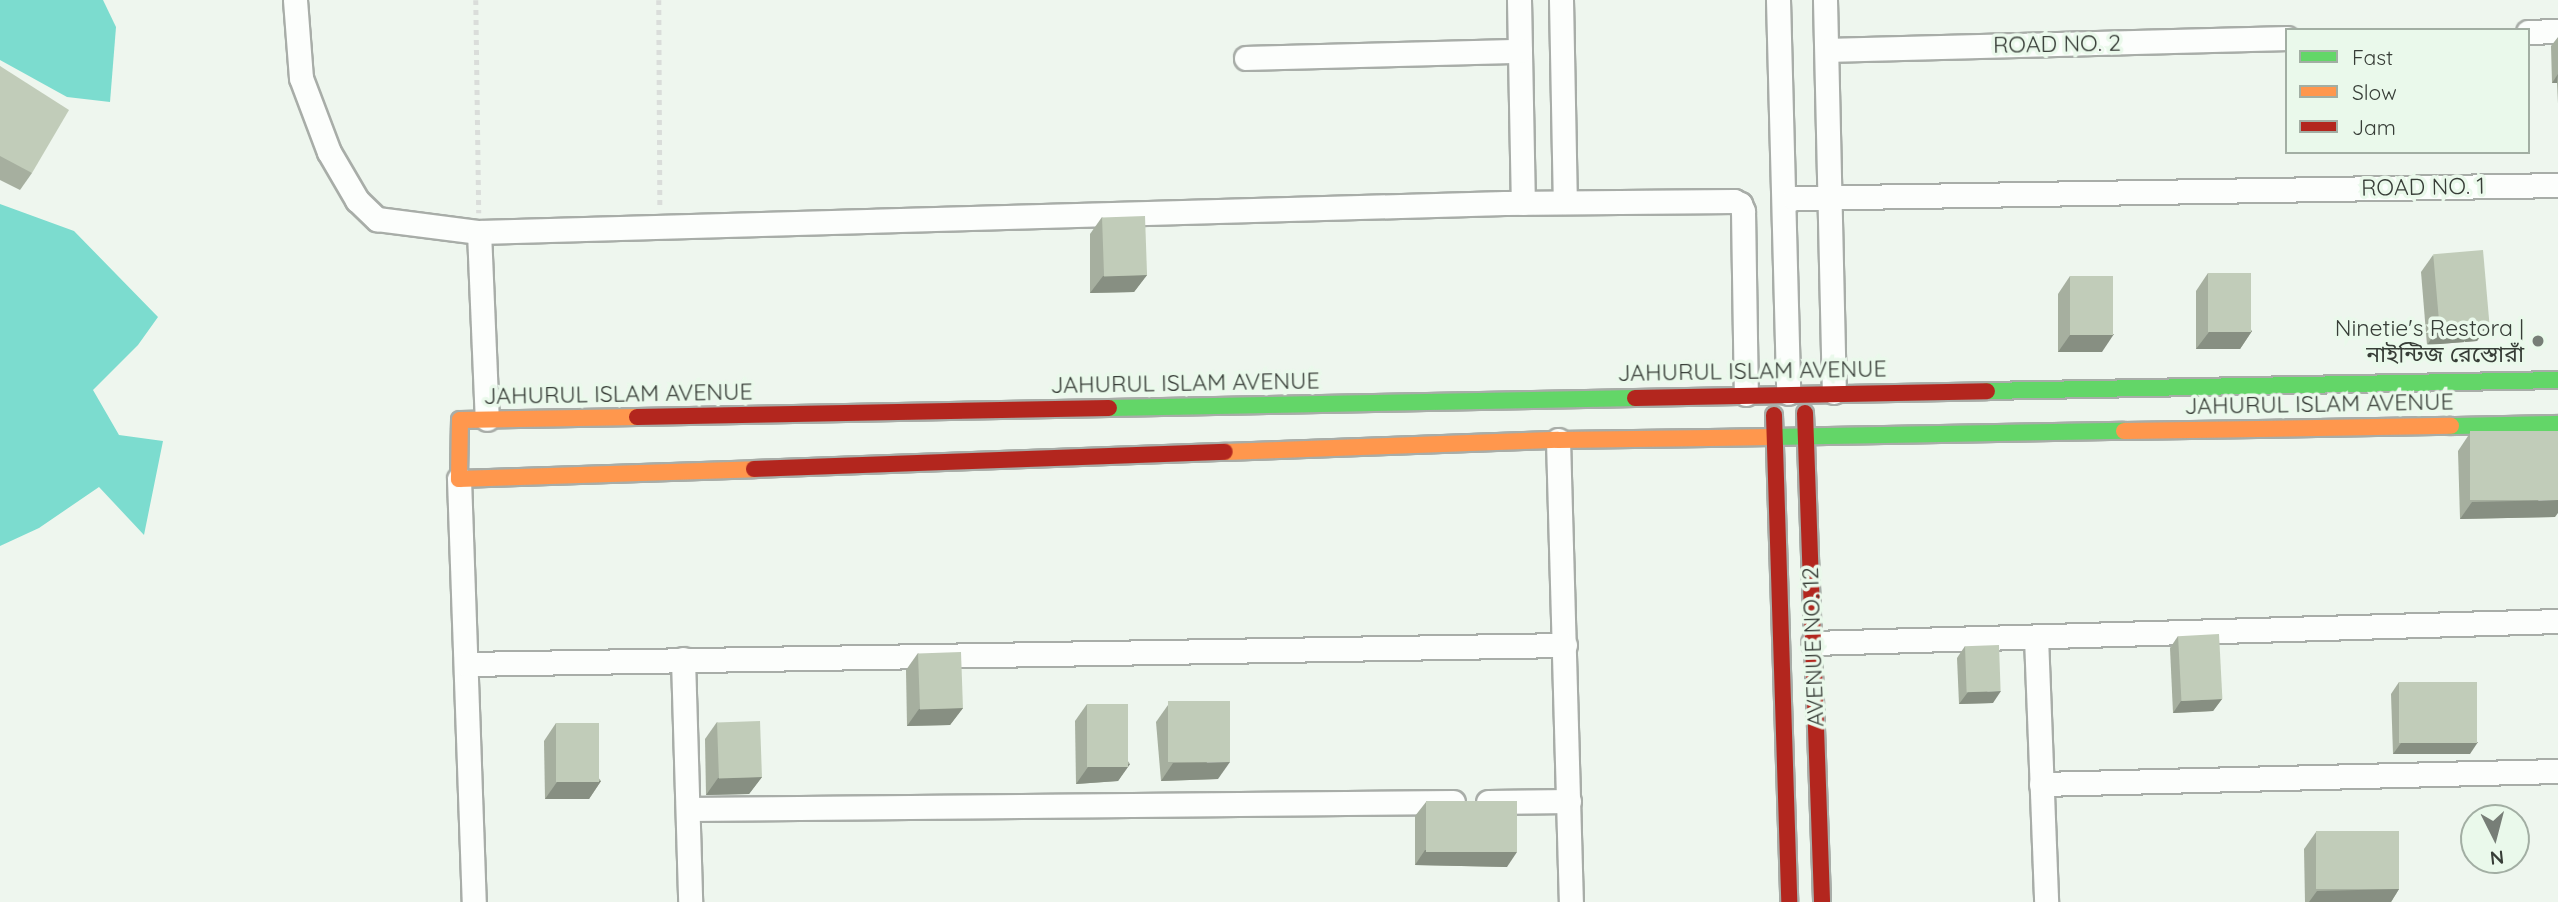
<!DOCTYPE html>
<meta charset="utf-8">
<style>
body{margin:0}
#map{position:relative;width:2558px;height:902px;overflow:hidden;background:#eef6ee;font-family:Quicksand,"Noto Sans Bengali",sans-serif}
div>[style]{position:absolute}
.water>*{inset:0;background:#7cdccf}
.path>*{height:4.5px;margin-top:-2.25px;transform-origin:0;background:repeating-linear-gradient(90deg,#daddda 0 5px,transparent 0 10px)}
.roads{filter:drop-shadow(2px 0 #a8ada8) drop-shadow(-2px 0 #a8ada8) drop-shadow(0 2px #a8ada8) drop-shadow(0 -2px #a8ada8)}
.street>*{height:23px;margin:-11.5px;padding:0 11.5px;transform-origin:11.5px;border-radius:11.5px;background:#fcfefc}
.fast>*{height:16px;margin:-8px;padding:0 8px;transform-origin:8px;border-radius:8px;background:#63d668}
.slow>*{height:16px;margin:-8px;padding:0 8px;transform-origin:8px;border-radius:8px;background:#ff974d}
.jam>*{height:16px;margin:-8px;padding:0 8px;transform-origin:8px;border-radius:8px;background:#b3261e}
.wall>*{inset:0;background:#a6af9f}
.shaded-wall>*{inset:0;background:#878f82}
.building>*{inset:0;background:#c1ccb9;transform-origin:0 0}
.dots>*{width:19px;height:19px;translate:-50% -50%;box-sizing:border-box;border:4px solid #eaf9eb;border-radius:50%}
span{translate:-50% -50%;white-space:nowrap;text-align:center;line-height:1.15;-webkit-text-stroke:7px #eaf9eb;paint-order:stroke}
.street-label{font-size:23px;color:#373d37}
.poi-label{font-size:23px;color:#373d37}
.right{translate:-100% -50%;text-align:right}
.legend{position:absolute;left:2285px;top:28px;width:245px;height:126px;box-sizing:border-box;background:#eaf9eb;border:2px solid #a2aea3;margin:0;padding:9px 12px;list-style:none;font-size:21px;color:#373d37}
.legend li{display:flex;align-items:center;gap:14px;height:35px}
.legend b{width:35px;border:2px solid #a2aea3}
.north{position:absolute;left:2460px;top:804px;width:70px;height:70px;box-sizing:border-box;background:#eaf9eb;border:2px solid #a2aea3;border-radius:50%;rotate:174deg;font-size:19px;font-weight:700;line-height:28px;text-align:center;color:#373d37}
.north::after{content:'';display:block;margin:auto;width:24px;height:32px;background:#777e77;clip-path:polygon(50% 0,100% 100%,50% 72%,0 100%)}
</style>
<div id="map">
<div class="water">
<i style="clip-path:polygon(0 0,103px 0,116px 27px,110px 102px,67px 97px,0 60px)"></i>
<i style="clip-path:polygon(0 204px,74px 231px,158px 317px,138px 345px,93px 390px,119px 435px,163px 441px,144px 535px,99px 487px,39px 528px,0 546px)"></i>
</div>
<div class="path">
<i style="left:476px;top:0;width:213px;rotate:89.2deg"></i>
<i style="left:659px;top:0;width:206px;rotate:89.7deg"></i>
</div>
<div class="roads">
<div class="street">
<i style="left:295px;top:0;width:78px;rotate:85.6deg"></i>
<i style="left:301px;top:78px;width:79px;rotate:69.3deg"></i>
<i style="left:329px;top:152px;width:56px;rotate:59.7deg"></i>
<i style="left:357px;top:200px;width:28px;rotate:44deg"></i>
<i style="left:377px;top:219px;width:103px;rotate:7.3deg"></i>
<i style="left:479px;top:232px;width:1026px;rotate:-1.62deg"></i>
<i style="left:1505px;top:203px;width:229px;rotate:-0.5deg"></i>
<i style="left:1734px;top:201px;width:7px;rotate:27deg"></i>
<i style="left:1740px;top:204px;width:8px;rotate:67deg"></i>
<i style="left:1743px;top:211px;width:183px;rotate:89.1deg"></i>
<i style="left:1519px;top:0;width:203px;rotate:88.9deg"></i>
<i style="left:1561px;top:0;width:202px;rotate:88.9deg"></i>
<i style="left:1778px;top:0;width:393px;rotate:88.5deg"></i>
<i style="left:1825px;top:0;width:392px;rotate:88.7deg"></i>
<i style="left:2528px;top:32px;width:30px;rotate:-2deg"></i>
<i style="left:1827px;top:50px;width:460px;rotate:-1.5deg"></i>
<i style="left:1246px;top:58px;width:274px;rotate:-1.5deg"></i>
<i style="left:1785px;top:202px;width:10px;rotate:-24deg"></i>
<i style="left:1794px;top:198px;width:764px;rotate:-0.97deg"></i>
<i style="left:479px;top:232px;width:187px;rotate:87.6deg"></i>
<i style="left:1558px;top:440px;width:462px;rotate:88.4deg"></i>
<i style="left:459px;top:479px;width:423px;rotate:88deg"></i>
<i style="left:2036px;top:637px;width:265px;rotate:87.8deg"></i>
<i style="left:1813px;top:643px;width:745px;rotate:-1.69deg"></i>
<i style="left:683px;top:659px;width:243px;rotate:88.3deg"></i>
<i style="left:466px;top:664px;width:1099px;rotate:-0.99deg"></i>
<i style="left:2041px;top:784px;width:517px;rotate:-1.44deg"></i>
<i style="left:1488px;top:802px;width:81px;rotate:-0.7deg"></i>
<i style="left:688px;top:809px;width:765px;rotate:-0.52deg"></i>
</div>
<div class="fast">
<i style="left:1987px;top:391px;width:571px;rotate:-1.1deg"></i>
<i style="left:1109px;top:408px;width:526px;rotate:-1.09deg"></i>
<i style="left:2451px;top:426px;width:107px;rotate:-1.1deg"></i>
<i style="left:1771px;top:437px;width:353px;rotate:-1deg"></i>
</div>
<div class="slow">
<i style="left:637px;top:417px;width:177px;rotate:179deg"></i>
<i style="left:460px;top:420px;width:59px;rotate:91deg"></i>
<i style="left:459px;top:479px;width:295px;rotate:-1.9deg"></i>
<i style="left:2124px;top:431px;width:327px;rotate:-0.9deg"></i>
<i style="left:1225px;top:452px;width:333px;rotate:-2.1deg"></i>
<i style="left:1558px;top:440px;width:213px;rotate:-0.8deg"></i>
</div>
<div class="jam">
<i style="left:1635px;top:398px;width:352px;rotate:-1.1deg"></i>
<i style="left:1805px;top:413px;width:489px;rotate:88deg"></i>
<i style="left:1774px;top:415px;width:487px;rotate:88.2deg"></i>
<i style="left:637px;top:417px;width:472px;rotate:-1.1deg"></i>
<i style="left:754px;top:469px;width:471px;rotate:-2.1deg"></i>
</div>
</div>
<div class="wall">
<i style="clip-path:polygon(2558px 37px,2558px 104px,2557px 83px,2552px 83px,2551px 46px)"></i>
<i style="clip-path:polygon(0 66px,32px 173px,20px 190px,0 180px)"></i>
<i style="clip-path:polygon(1102px 217px,1147px 275px,1134px 292px,1090px 293px,1090px 234px)"></i>
<i style="clip-path:polygon(2433px 255px,2489px 324px,2477px 341px,2427px 345px,2421px 272px)"></i>
<i style="clip-path:polygon(2208px 273px,2252px 331px,2240px 349px,2196px 349px,2196px 291px)"></i>
<i style="clip-path:polygon(2070px 276px,2102px 352px,2058px 352px,2058px 294px)"></i>
<i style="clip-path:polygon(2470px 433px,2555px 517px,2460px 519px,2458px 451px)"></i>
<i style="clip-path:polygon(2178px 636px,2222px 699px,2213px 711px,2173px 713px,2170px 648px)"></i>
<i style="clip-path:polygon(1965px 646px,1993px 703px,1959px 704px,1957px 658px)"></i>
<i style="clip-path:polygon(918px 653px,963px 708px,950px 725px,907px 726px,906px 670px)"></i>
<i style="clip-path:polygon(2399px 682px,2470px 754px,2393px 754px,2391px 694px)"></i>
<i style="clip-path:polygon(1087px 704px,1130px 764px,1118px 781px,1076px 784px,1075px 721px)"></i>
<i style="clip-path:polygon(1168px 705px,1218px 779px,1161px 781px,1156px 722px)"></i>
<i style="clip-path:polygon(717px 722px,762px 777px,749px 794px,706px 795px,705px 739px)"></i>
<i style="clip-path:polygon(556px 723px,601px 781px,589px 799px,545px 799px,544px 741px)"></i>
<i style="clip-path:polygon(1426px 802px,1507px 867px,1415px 865px,1415px 816px)"></i>
<i style="clip-path:polygon(2316px 832px,2399px 889px,2391px 902px,2305px 902px,2304px 849px)"></i>
</div>
<div class="shaded-wall">
<i style="clip-path:polygon(2558px 74px,2557px 83px,2552px 83px)"></i>
<i style="clip-path:polygon(1147px 275px,1134px 292px,1090px 293px,1103px 276px)"></i>
<i style="clip-path:polygon(2489px 324px,2477px 341px,2427px 345px,2439px 328px)"></i>
<i style="clip-path:polygon(2252px 331px,2240px 349px,2196px 349px,2209px 332px)"></i>
<i style="clip-path:polygon(2114px 334px,2102px 352px,2058px 352px,2070px 335px)"></i>
<i style="clip-path:polygon(2558px 500px,2558px 513px,2555px 517px,2460px 519px,2472px 502px)"></i>
<i style="clip-path:polygon(2001px 691px,1993px 703px,1959px 704px,1968px 692px)"></i>
<i style="clip-path:polygon(2222px 699px,2213px 711px,2173px 713px,2181px 701px)"></i>
<i style="clip-path:polygon(963px 708px,950px 725px,907px 726px,919px 709px)"></i>
<i style="clip-path:polygon(2478px 742px,2470px 754px,2393px 754px,2401px 743px)"></i>
<i style="clip-path:polygon(1230px 762px,1218px 779px,1161px 781px,1173px 763px)"></i>
<i style="clip-path:polygon(1130px 764px,1118px 781px,1076px 784px,1088px 767px)"></i>
<i style="clip-path:polygon(762px 777px,749px 794px,706px 795px,718px 778px)"></i>
<i style="clip-path:polygon(601px 781px,589px 799px,545px 799px,557px 782px)"></i>
<i style="clip-path:polygon(1425px 850px,1517px 852px,1507px 867px,1415px 865px)"></i>
<i style="clip-path:polygon(2399px 889px,2391px 902px,2309px 902px,2317px 891px)"></i>
</div>
<div class="building">
<i style="clip-path:polygon(0 66px,69px 110px,32px 173px,0 156px)"></i>
<i style="left:1145px;top:216px;width:59px;height:43px;rotate:88deg"></i>
<i style="left:2483px;top:250px;width:74px;height:50px;rotate:85deg"></i>
<i style="left:2208px;top:273px;width:43px;height:59px"></i>
<i style="left:2070px;top:276px;width:43px;height:59px"></i>
<i style="left:2558px;top:431px;width:69px;height:88px;rotate:90deg"></i>
<i style="left:2219px;top:634px;width:65px;height:41px;rotate:87deg"></i>
<i style="left:1999px;top:645px;width:46px;height:34px;rotate:88deg"></i>
<i style="left:961px;top:652px;width:56px;height:43px;rotate:88deg"></i>
<i style="left:2399px;top:682px;width:78px;height:61px"></i>
<i style="left:1230px;top:701px;width:61px;height:62px;rotate:90deg"></i>
<i style="left:1087px;top:704px;width:41px;height:63px"></i>
<i style="left:760px;top:721px;width:56px;height:43px;rotate:88deg"></i>
<i style="left:556px;top:723px;width:43px;height:59px"></i>
<i style="left:1517px;top:801px;width:51px;height:91px;rotate:90deg"></i>
<i style="left:2399px;top:831px;width:58px;height:83px;rotate:90deg"></i>
</div>
<div class="dots">
<i style="left:2538px;top:341px;background:#777e77"></i>
</div>
<div class="street-label">
<span style="left:2057px;top:44px;rotate:-1deg">ROAD NO. 2</span>
<span style="left:2423px;top:187px;rotate:-1deg">ROAD NO. 1</span>
<span style="left:1752px;top:371px;rotate:-1deg">JAHURUL ISLAM AVENUE</span>
<span style="left:1185px;top:383px;rotate:-1deg">JAHURUL ISLAM AVENUE</span>
<span style="left:618px;top:394px;rotate:-1deg">JAHURUL ISLAM AVENUE</span>
<span style="left:2319px;top:404px;rotate:-1deg">JAHURUL ISLAM AVENUE</span>
<span style="left:1813px;top:647px;rotate:-92deg">AVENUE NO. 12</span>
</div>
<div class="poi-label">
<span class="right" style="left:2524px;top:341px">Ninetie's Restora |<br>নাইন্টিজ রেস্তোরাঁ</span>
</div>
<ul class="legend">
<li><b style="height:9px;background:#63d668"></b>Fast</li>
<li><b style="height:9px;background:#ff974d"></b>Slow</li>
<li><b style="height:9px;background:#b3261e"></b>Jam</li>
</ul>
<div class="north">N</div>
</div>
